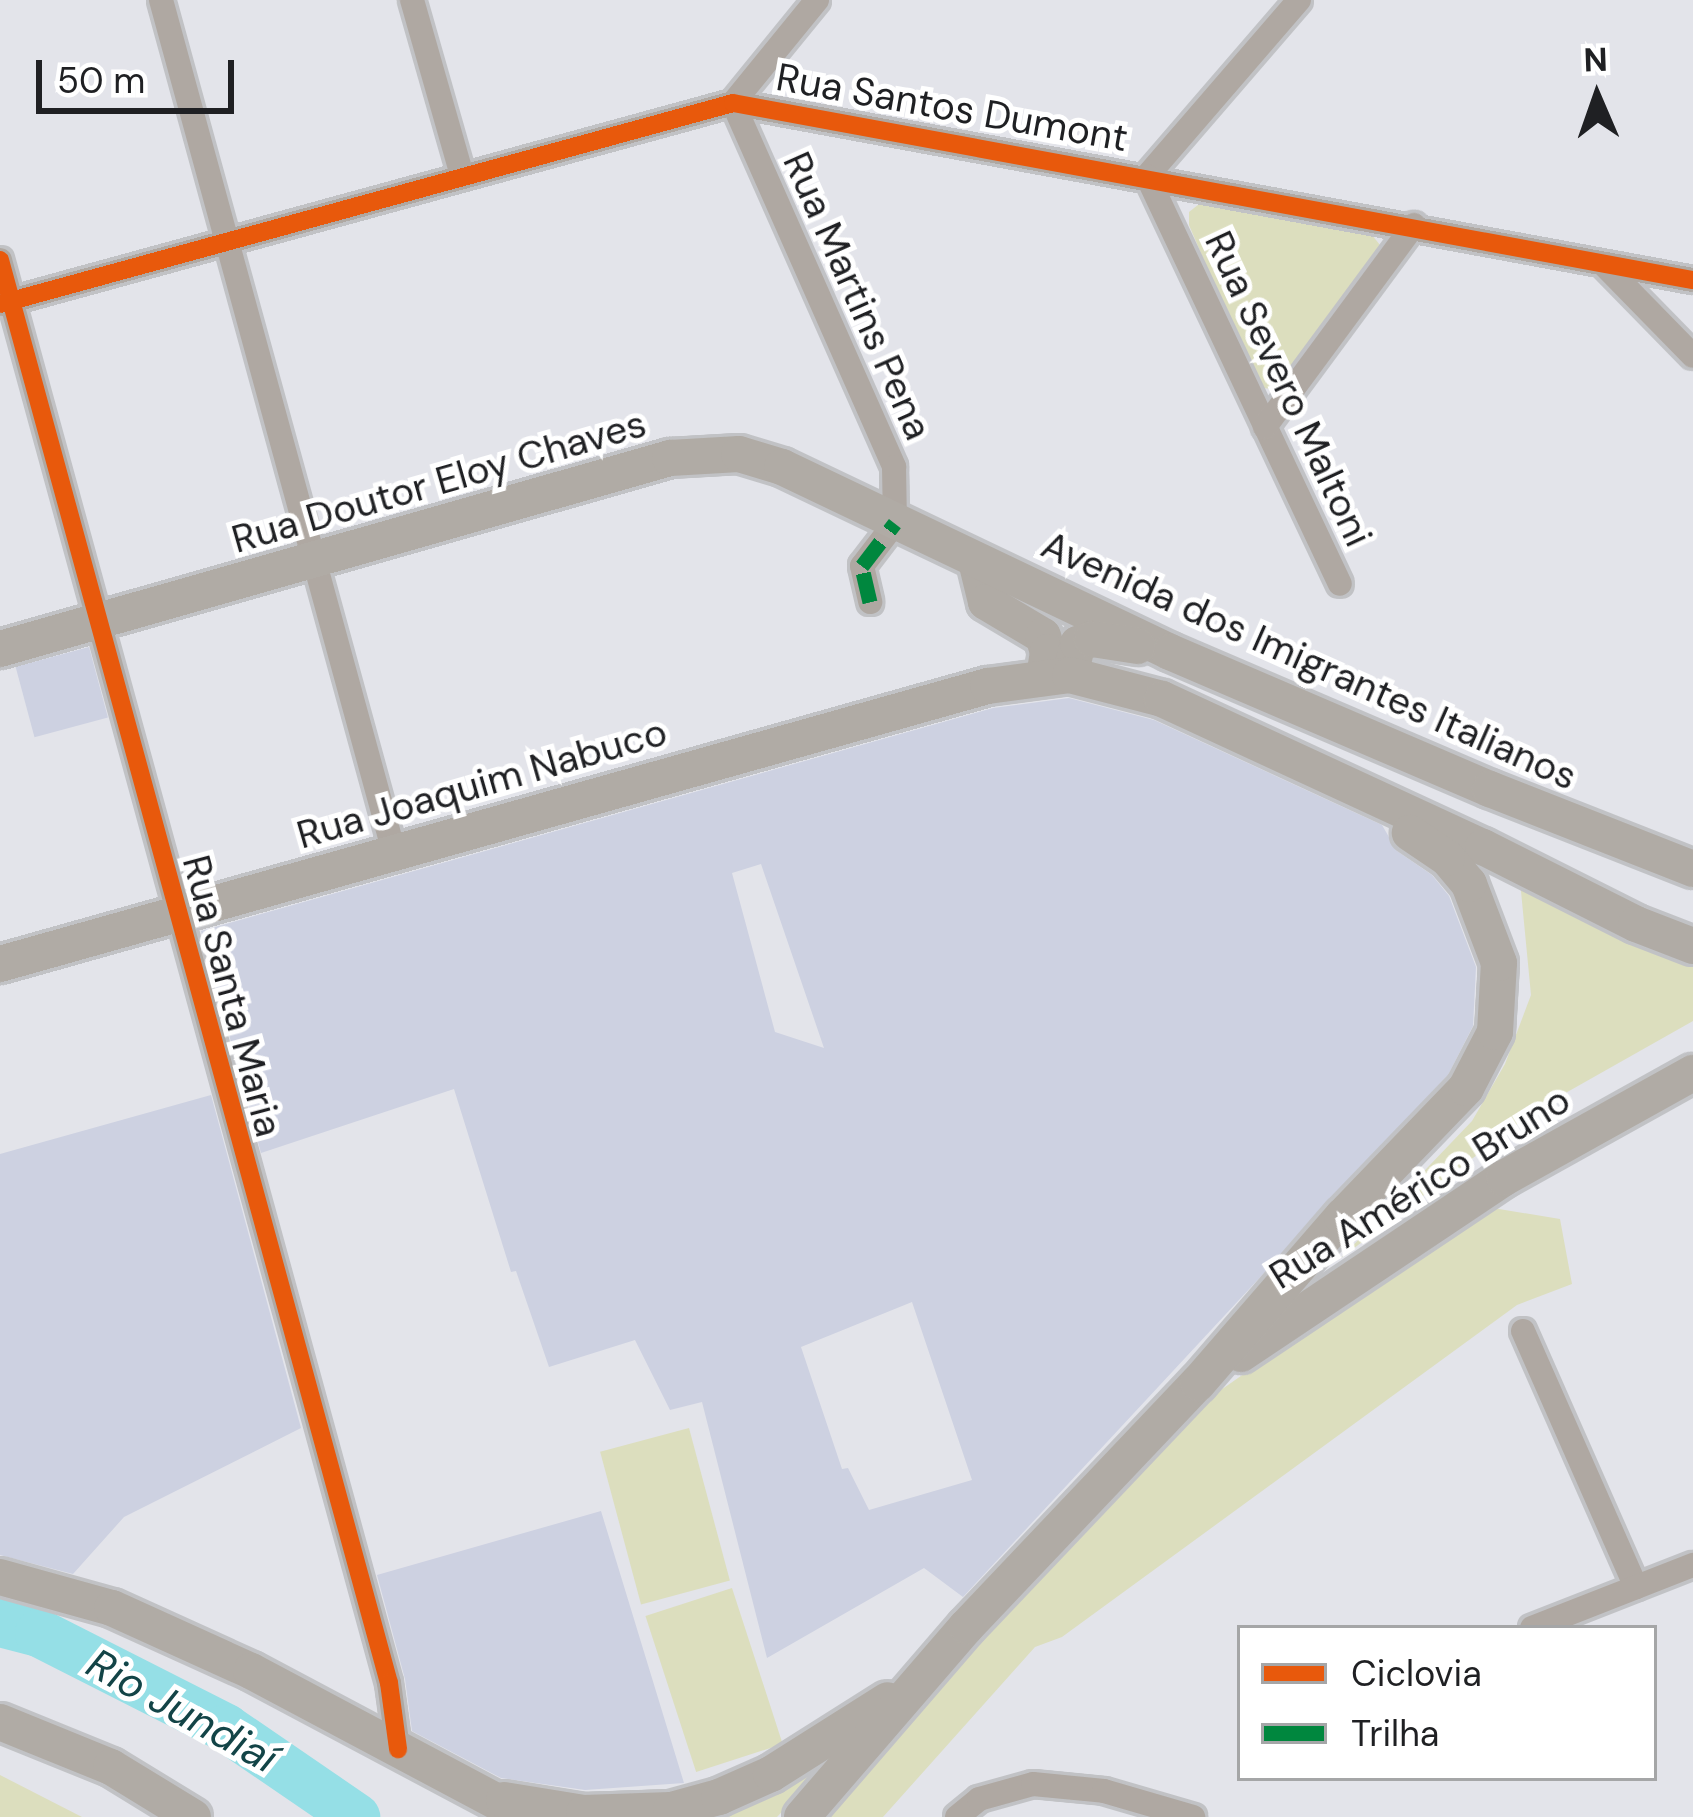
<!DOCTYPE html>
<meta charset="utf-8">
<style>
body{margin:0}
#map{position:relative;width:1693px;height:1817px;overflow:hidden;background:#e3e4ea;font-family:"DM Sans",sans-serif}
div>[style]{position:absolute}
.green>*{inset:0;background:#dcdebe;transform-origin:0 0}
.river>*{height:48px;margin:-24px;padding:0 24px;transform-origin:24px;border-radius:24px;background:#95dfe6}
.building>*{inset:0;background:#cdd1e1;transform-origin:0 0}
.roads{filter:drop-shadow(3px 0 #c1c2c5) drop-shadow(-3px 0 #c1c2c5) drop-shadow(0 3px #c1c2c5) drop-shadow(0 -3px #c1c2c5)}
.street>*{height:24px;margin:-12px;padding:0 12px;transform-origin:12px;border-radius:12px;background:#afa8a2}
.primary>*{height:36px;margin:-18px;padding:0 18px;transform-origin:18px;border-radius:18px;background:#b0aba5}
.quiet>*{height:15px;margin-top:-7.5px;transform-origin:0;background:repeating-linear-gradient(90deg,#00873e 0 30px,transparent 0 45px)}
.cycleway>*{height:18px;margin:-9px;padding:0 9px;transform-origin:9px;border-radius:9px;background:#e8590c}
span{translate:-50% -50%;white-space:nowrap;text-align:center;line-height:1.15;-webkit-text-stroke:10px #fff;paint-order:stroke}
.street-label{font-size:39px;color:#1f2023}
.water-label{font-size:42px;color:#134447;font-style:italic}
.legend{position:absolute;left:1237px;top:1625px;width:420px;height:156px;box-sizing:border-box;background:#fff;border:3px solid #a5a6a7;margin:0;padding:15px 21px;list-style:none;font-size:36px;color:#1f2023}
.legend li{display:flex;align-items:center;gap:24px;height:60px}
.legend b{width:60px;border:3px solid #a5a6a7}
.north{position:absolute;left:1537px;top:36px;width:120px;height:120px;-webkit-text-stroke:9px #fff;paint-order:stroke;rotate:358deg;font-size:33px;font-weight:700;line-height:48px;text-align:center;color:#1f2023}
.north::after{content:'';display:block;margin:auto;width:42px;height:54px;background:#1f2023;clip-path:polygon(50% 0,100% 100%,50% 72%,0 100%)}
.scale{position:absolute;left:36px;top:60px;width:198px;height:54px;box-sizing:border-box;border:6px solid #1f2023;border-top:0;padding-left:15px;font-size:36px;line-height:42px;white-space:nowrap;color:#1f2023;-webkit-text-stroke:9px #fff;paint-order:stroke}
</style>
<div id="map">
<div class="green">
<i style="clip-path:polygon(1203px 201px,1372px 235px,1380px 245px,1378px 264px,1274px 389px,1261px 388px,1255px 380px,1189px 225px,1189px 212px)"></i>
<i style="clip-path:polygon(1520px 881px,1693px 957px,1693px 1021px,1539px 1108px,1341px 1258px,1472px 1121px,1505px 1064px,1531px 995px)"></i>
<i style="clip-path:polygon(1493px 1208px,1560px 1219px,1572px 1284px,1517px 1305px,1062px 1637px,1035px 1647px,883px 1817px,827px 1817px,1040px 1576px,1218px 1392px,1457px 1225px)"></i>
<i style="left:689px;top:1428px;width:158px;height:92px;rotate:75deg"></i>
<i style="left:732px;top:1588px;width:164px;height:91px;rotate:72deg"></i>
<i style="clip-path:polygon(839px 1751px,777px 1817px,687px 1817px)"></i>
<i style="clip-path:polygon(0 1775px,82px 1817px,0 1817px)"></i>
</div>
<div class="river">
<i style="left:0;top:1623px;width:40px;rotate:14.4deg"></i>
<i style="left:39px;top:1633px;width:210px;rotate:26.9deg"></i>
<i style="left:226px;top:1728px;width:158px;rotate:34.4deg"></i>
</div>
<div class="building">
<i style="left:89px;top:647px;width:73px;height:76px;rotate:75deg"></i>
<i style="clip-path:polygon(evenodd,1069px 698px,1154px 720px,1382px 825px,1397px 851px,1432px 875px,1449px 896px,1476px 967px,1473px 1026px,1448px 1075px,963px 1597px,924px 1568px,767px 1658px,702px 1402px,670px 1410px,635px 1340px,549px 1367px,516px 1271px,511px 1272px,454px 1089px,261px 1153px,201px 931px,993px 708px,1069px 698px,761px 864px,824px 1048px,775px 1032px,732px 873px,761px 864px,1069px 698px,912px 1302px,972px 1480px,869px 1510px,848px 1468px,842px 1469px,801px 1347px,912px 1302px)"></i>
<i style="clip-path:polygon(211px 1095px,301px 1428px,124px 1517px,73px 1574px,0 1555px,0 1154px)"></i>
<i style="clip-path:polygon(601px 1511px,684px 1783px,585px 1790px,501px 1778px,412px 1731px,405px 1679px,377px 1575px)"></i>
</div>
<div class="roads">
<div class="street">
<i style="left:161px;top:0;width:883px;rotate:74.71deg"></i>
<i style="left:412px;top:0;width:182px;rotate:74.1deg"></i>
<i style="left:1299px;top:0;width:233px;rotate:130.8deg"></i>
<i style="left:1147px;top:176px;width:451px;rotate:64.7deg"></i>
<i style="left:733px;top:103px;width:398px;rotate:66.1deg"></i>
<i style="left:894px;top:467px;width:56px;rotate:89deg"></i>
<i style="left:895px;top:523px;width:54px;rotate:127.5deg"></i>
<i style="left:862px;top:566px;width:37px;rotate:77deg"></i>
<i style="left:733px;top:103px;width:133px;rotate:-50.8deg"></i>
<i style="left:0;top:260px;width:1475px;rotate:74.71deg"></i>
<i style="left:389px;top:1683px;width:67px;rotate:82.2deg"></i>
<i style="left:1604px;top:265px;width:127px;rotate:45.6deg"></i>
<i style="left:0;top:304px;width:760px;rotate:-15.33deg"></i>
<i style="left:733px;top:103px;width:976px;rotate:10.45deg"></i>
<i style="left:1265px;top:427px;width:251px;rotate:-53.6deg"></i>
<i style="left:1523px;top:1331px;width:280px;rotate:66.2deg"></i>
<i style="left:1532px;top:1628px;width:173px;rotate:-21.4deg"></i>
<i style="left:957px;top:1817px;width:28px;rotate:-39deg"></i>
<i style="left:979px;top:1799px;width:56px;rotate:-15.5deg"></i>
<i style="left:1033px;top:1784px;width:71px;rotate:5.6deg"></i>
<i style="left:1104px;top:1791px;width:93px;rotate:16.3deg"></i>
</div>
<div class="primary">
<i style="left:976px;top:561px;width:42px;rotate:76.3deg"></i>
<i style="left:986px;top:602px;width:66px;rotate:30.8deg"></i>
<i style="left:1043px;top:636px;width:17px;rotate:73deg"></i>
<i style="left:1048px;top:652px;width:24px;rotate:99deg"></i>
<i style="left:0;top:649px;width:697px;rotate:-15.91deg"></i>
<i style="left:670px;top:458px;width:69px;rotate:-3.3deg"></i>
<i style="left:739px;top:454px;width:45px;rotate:16.8deg"></i>
<i style="left:782px;top:467px;width:430px;rotate:25.5deg"></i>
<i style="left:1170px;top:652px;width:348px;rotate:23.2deg"></i>
<i style="left:1490px;top:789px;width:218px;rotate:21.5deg"></i>
<i style="left:1070px;top:675px;width:32px;rotate:-76deg"></i>
<i style="left:1078px;top:644px;width:15px;rotate:-20deg"></i>
<i style="left:1092px;top:639px;width:46px;rotate:8.8deg"></i>
<i style="left:0;top:964px;width:1026px;rotate:-15.72deg"></i>
<i style="left:988px;top:686px;width:83px;rotate:-7.6deg"></i>
<i style="left:1070px;top:675px;width:95px;rotate:14.6deg"></i>
<i style="left:1162px;top:699px;width:353px;rotate:24.8deg"></i>
<i style="left:1483px;top:847px;width:171px;rotate:26.7deg"></i>
<i style="left:1636px;top:924px;width:61px;rotate:21.1deg"></i>
<i style="left:1241px;top:1354px;width:316px;rotate:-33.8deg"></i>
<i style="left:1504px;top:1178px;width:216px;rotate:-29.1deg"></i>
<i style="left:0;top:1577px;width:116px;rotate:15.5deg"></i>
<i style="left:112px;top:1608px;width:153px;rotate:24.4deg"></i>
<i style="left:251px;top:1671px;width:311px;rotate:28deg"></i>
<i style="left:0;top:1722px;width:120px;rotate:22.1deg"></i>
<i style="left:111px;top:1767px;width:96px;rotate:31.4deg"></i>
<i style="left:504px;top:1800px;width:81px;rotate:9.2deg"></i>
<i style="left:584px;top:1813px;width:87px;rotate:-2deg"></i>
<i style="left:671px;top:1810px;width:50px;rotate:-15.2deg"></i>
<i style="left:719px;top:1797px;width:57px;rotate:-23.9deg"></i>
<i style="left:771px;top:1774px;width:138px;rotate:-32.3deg"></i>
<i style="left:802px;top:1817px;width:252px;rotate:-49.2deg"></i>
<i style="left:967px;top:1626px;width:335px;rotate:-46.5deg"></i>
<i style="left:1198px;top:1383px;width:220px;rotate:-49.1deg"></i>
<i style="left:1342px;top:1217px;width:179px;rotate:-46.1deg"></i>
<i style="left:1466px;top:1088px;width:63px;rotate:-62.6deg"></i>
<i style="left:1495px;top:1032px;width:69px;rotate:-86.7deg"></i>
<i style="left:1499px;top:963px;width:85px;rotate:-110.8deg"></i>
<i style="left:1469px;top:884px;width:34px;rotate:-130deg"></i>
<i style="left:1447px;top:858px;width:45px;rotate:-146deg"></i>
</div>
</div>
<div class="quiet">
<i style="left:870px;top:602px;width:37px;rotate:-103deg"></i>
<i style="left:862px;top:566px;width:54px;rotate:-52.5deg"></i>
</div>
<div class="cycleway">
<i style="left:0;top:260px;width:1475px;rotate:74.71deg"></i>
<i style="left:389px;top:1683px;width:67px;rotate:82.2deg"></i>
<i style="left:0;top:304px;width:760px;rotate:-15.33deg"></i>
<i style="left:733px;top:103px;width:976px;rotate:10.45deg"></i>
</div>
<div class="street-label">
<span style="left:952px;top:108px;rotate:10deg">Rua Santos Dumont</span>
<span style="left:857px;top:296px;rotate:66deg">Rua Martins Pena</span>
<span style="left:1288px;top:389px;rotate:65deg">Rua Severo Maltoni</span>
<span style="left:439px;top:482px;rotate:-16deg">Rua Doutor Eloy Chaves</span>
<span style="left:1309px;top:661px;rotate:24deg">Avenida dos Imigrantes Italianos</span>
<span style="left:482px;top:784px;rotate:-16deg">Rua Joaquim Nabuco</span>
<span style="left:232px;top:996px;rotate:75deg">Rua Santa Maria</span>
<span style="left:1420px;top:1188px;rotate:-32deg">Rua Américo Bruno</span>
</div>
<div class="water-label">
<span style="left:182px;top:1711px;rotate:29deg">Rio Jundiaí</span>
</div>
<ul class="legend">
<li><b style="height:15px;background:#e8590c"></b>Ciclovia</li>
<li><b style="height:15px;background:#00873e"></b>Trilha</li>
</ul>
<div class="north">N</div>
<div class="scale">50 m</div>
</div>
